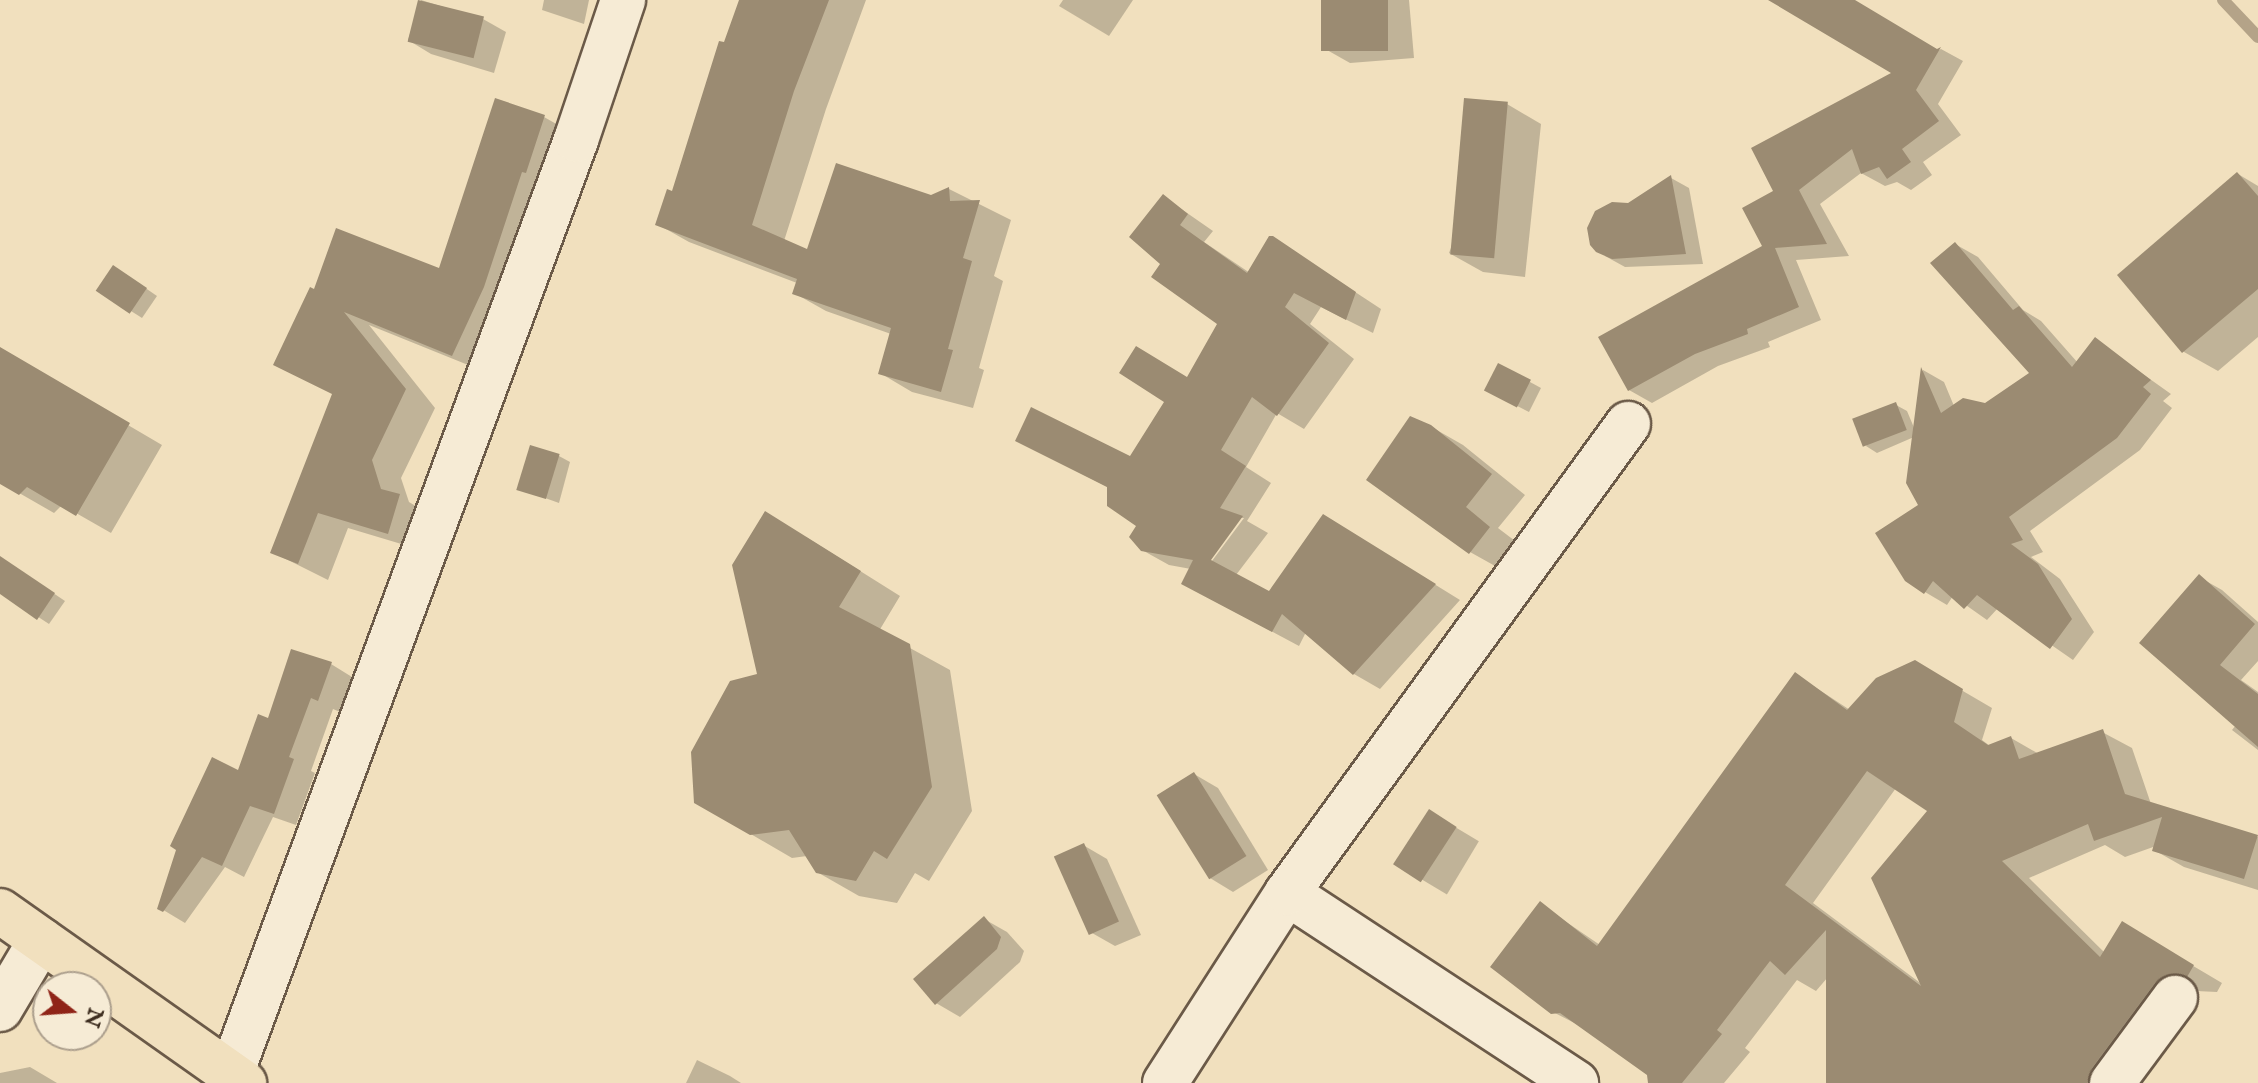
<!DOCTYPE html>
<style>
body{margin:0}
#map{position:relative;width:2258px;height:1083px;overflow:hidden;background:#f1e0be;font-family:"IM FELL English",serif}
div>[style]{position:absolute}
.shadow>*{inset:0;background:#0003;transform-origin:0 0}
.stream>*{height:12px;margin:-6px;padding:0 6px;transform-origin:6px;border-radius:6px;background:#b4a388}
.building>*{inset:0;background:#9b8b72;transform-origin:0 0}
.roads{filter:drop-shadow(2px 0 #6b5a48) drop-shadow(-2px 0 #6b5a48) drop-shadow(0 2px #6b5a48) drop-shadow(0 -2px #6b5a48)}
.street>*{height:44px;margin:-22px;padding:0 22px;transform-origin:22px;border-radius:22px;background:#f6ebd5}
.secondary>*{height:44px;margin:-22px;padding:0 22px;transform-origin:22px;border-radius:22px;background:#f6ebd5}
.highway>*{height:44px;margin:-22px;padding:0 22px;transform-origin:22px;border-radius:22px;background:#f1e0be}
span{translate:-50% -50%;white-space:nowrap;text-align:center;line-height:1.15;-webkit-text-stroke:6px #f6ebd5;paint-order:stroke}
.north{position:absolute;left:32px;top:971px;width:80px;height:80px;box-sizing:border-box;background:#f6ebd5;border:2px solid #ac9f8d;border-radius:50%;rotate:107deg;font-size:22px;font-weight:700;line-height:32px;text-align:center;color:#3e2e20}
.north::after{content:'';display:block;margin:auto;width:28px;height:36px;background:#8f2418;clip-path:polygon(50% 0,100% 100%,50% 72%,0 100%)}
</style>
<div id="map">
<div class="shadow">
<i style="clip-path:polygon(421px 0,483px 19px,506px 32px,494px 73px,431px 54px,408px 40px)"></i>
<i style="clip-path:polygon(544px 0,589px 0,584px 24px,542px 10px)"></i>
<i style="clip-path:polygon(741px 0,866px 0,826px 109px,784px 241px,808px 251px,949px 189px,1011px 220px,994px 276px,1003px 281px,979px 368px,984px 370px,973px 408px,912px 392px,880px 373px,891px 334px,826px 311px,794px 293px,797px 283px,689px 242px,657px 224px,673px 194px)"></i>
<i style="clip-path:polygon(1063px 0,1133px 0,1109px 36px,1059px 6px)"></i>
<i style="clip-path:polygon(1323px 0,1409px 0,1414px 58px,1350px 63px,1327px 50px)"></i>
<i style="clip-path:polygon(1805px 0,1852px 0,1937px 51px,1941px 49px,1963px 61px,1938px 104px,1961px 135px,1923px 162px,1932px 175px,1911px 190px,1897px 182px,1885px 186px,1861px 173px,1820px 204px,1849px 256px,1796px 260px,1821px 320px,1768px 342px,1770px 347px,1718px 366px,1652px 403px,1629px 390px,1765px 246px,1776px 191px,1895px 73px)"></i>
<i style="clip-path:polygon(1507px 104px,1541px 124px,1525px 277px,1483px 272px,1449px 253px)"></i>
<i style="clip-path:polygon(544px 117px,574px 134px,483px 371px,369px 325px,435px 408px,401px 478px,409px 502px,429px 514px,418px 549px,348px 528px,328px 580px,272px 552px,342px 397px,275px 364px,311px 290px,441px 270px)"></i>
<i style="clip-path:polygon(2238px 174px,2258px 186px,2258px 337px,2218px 371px,2184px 352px,2119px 275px)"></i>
<i style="clip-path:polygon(1671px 178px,1689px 188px,1703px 264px,1625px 267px,1605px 256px,1629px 205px)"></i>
<i style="clip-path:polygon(evenodd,1164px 197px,1213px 231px,1204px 242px,1250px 273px,1273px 238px,1381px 309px,1373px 333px,1321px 307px,1310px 324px,1354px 359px,1304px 429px,1277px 413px,1246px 467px,1271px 483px,1247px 521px,1268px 533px,1236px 575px,1270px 593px,1350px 532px,1460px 600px,1380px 689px,1354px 674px,1306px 632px,1299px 646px,1209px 598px,1191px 569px,1169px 565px,1142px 550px,1139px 525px,1109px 488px,1017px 440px,1130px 458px,1188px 379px,1220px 324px,1163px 263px,1164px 197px,1239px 518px,1244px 518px,1206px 569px,1203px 566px,1239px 518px)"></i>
<i style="clip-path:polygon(1955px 244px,1978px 257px,2023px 310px,2041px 321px,2078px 363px,2095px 340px,2171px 394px,2163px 401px,2172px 408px,2140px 450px,2030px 531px,2043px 552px,2031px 557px,2060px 579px,2094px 632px,2073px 660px,1998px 608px,1987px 620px,1953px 596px,1947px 605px,1925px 592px,1914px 437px,1877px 453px,1866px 446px,1896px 405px,1907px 411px,1915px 430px,1923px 370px,1944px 382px,1954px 406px,1985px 406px,2032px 373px)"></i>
<i style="clip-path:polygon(125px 274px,157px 296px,142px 318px,98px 290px)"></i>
<i style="clip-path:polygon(0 350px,162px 445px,111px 533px,62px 505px,54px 513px,0 482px)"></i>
<i style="clip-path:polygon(1530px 382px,1541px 388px,1529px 412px,1498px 396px)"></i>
<i style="clip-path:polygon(1428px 425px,1463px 445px,1525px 495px,1498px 528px,1523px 547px,1504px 571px,1470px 552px)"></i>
<i style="clip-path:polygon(559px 456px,570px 462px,559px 503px,520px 489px)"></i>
<i style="clip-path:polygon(806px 537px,900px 596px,879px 631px,950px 670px,972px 811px,929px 881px,915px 873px,897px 903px,859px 896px,817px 872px,807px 856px,792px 858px,696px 802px,760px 676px)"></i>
<i style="clip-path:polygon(22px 572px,65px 601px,49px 624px,0 592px,0 582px)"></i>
<i style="clip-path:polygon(2199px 577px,2222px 590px,2258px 622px,2258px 661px,2241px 680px,2258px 692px,2258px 750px,2232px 730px,2236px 725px,2142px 643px)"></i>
<i style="clip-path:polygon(evenodd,1915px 663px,1992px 708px,1982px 740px,1990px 746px,2011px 738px,2039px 754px,2102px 732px,2132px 748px,2151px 804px,2258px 837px,2258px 890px,2184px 867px,2154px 850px,2156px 846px,2125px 857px,2105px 845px,2029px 878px,2105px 953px,2151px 941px,2222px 983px,2217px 992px,2196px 991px,2184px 999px,2122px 1083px,1842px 1083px,1828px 977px,1816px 991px,1797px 980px,1745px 1048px,1750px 1052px,1724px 1083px,1650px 1083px,1649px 1074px,1586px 1029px,1553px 1012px,1540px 904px,1600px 945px,1795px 674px,1850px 710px,1915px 663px,1896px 788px,1930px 811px,1923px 985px,1813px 903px,1896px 788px)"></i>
<i style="clip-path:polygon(331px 664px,352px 677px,340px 712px,333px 709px,311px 771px,315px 773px,296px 825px,273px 817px,244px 877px,225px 867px,185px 923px,160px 908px,269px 720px)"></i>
<i style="clip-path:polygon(1194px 774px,1218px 788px,1268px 870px,1233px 892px,1210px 878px)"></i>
<i style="left:1430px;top:812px;width:57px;height:62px;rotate:31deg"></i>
<i style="clip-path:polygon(1083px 845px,1107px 859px,1141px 935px,1115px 946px,1092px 933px)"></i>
<i style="clip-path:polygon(984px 919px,1007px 932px,1024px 951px,1020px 962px,960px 1017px,936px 1003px)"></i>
<i style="clip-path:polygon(697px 1060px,730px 1076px,741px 1083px,686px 1083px)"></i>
<i style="clip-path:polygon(30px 1067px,57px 1083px,0 1083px,0 1073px)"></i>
</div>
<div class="stream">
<i style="left:2223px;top:0;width:51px;rotate:46.6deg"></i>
</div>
<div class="building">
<i style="left:418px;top:0;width:68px;height:43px;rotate:14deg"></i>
<i style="clip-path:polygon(739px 0,829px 0,794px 91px,752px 225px,807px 249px,836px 163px,931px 195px,949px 187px,950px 201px,980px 200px,963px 258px,972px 261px,948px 349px,953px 350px,941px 392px,878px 374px,891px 328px,792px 294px,797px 279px,655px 225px,667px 189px,672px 191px,719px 41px,724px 42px)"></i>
<i style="left:1321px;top:0;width:67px;height:51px"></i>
<i style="clip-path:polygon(1768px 0,1855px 0,1937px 49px,1941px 47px,1916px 90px,1939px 121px,1902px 149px,1911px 162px,1887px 179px,1879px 167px,1861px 174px,1852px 149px,1799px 190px,1827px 244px,1775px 248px,1799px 307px,1747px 329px,1748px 334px,1695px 354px,1628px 391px,1598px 337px,1762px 246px,1742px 208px,1773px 191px,1751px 148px,1891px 73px)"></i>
<i style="clip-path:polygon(495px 98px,545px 115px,526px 173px,522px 172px,484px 287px,452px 356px,344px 312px,406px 389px,372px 460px,381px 489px,400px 494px,388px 534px,318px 513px,298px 564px,270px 553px,332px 394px,273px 365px,310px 287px,314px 289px,336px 228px,439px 268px)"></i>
<i style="left:1464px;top:98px;width:44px;height:157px;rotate:5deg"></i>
<i style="clip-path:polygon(2237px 172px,2258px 196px,2258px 289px,2182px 353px,2117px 275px)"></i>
<i style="clip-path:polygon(1671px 175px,1686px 254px,1612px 259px,1596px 252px,1590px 245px,1587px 228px,1595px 211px,1612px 202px,1628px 203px)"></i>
<i style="clip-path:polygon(1163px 194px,1188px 214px,1180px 225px,1247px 273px,1269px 236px,1273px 236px,1356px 292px,1346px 320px,1294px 293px,1285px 307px,1329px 343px,1277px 416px,1252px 397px,1221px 450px,1246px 466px,1220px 508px,1243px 516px,1211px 560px,1269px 591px,1323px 514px,1436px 584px,1353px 675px,1282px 614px,1272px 632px,1181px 584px,1193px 560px,1141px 551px,1129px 537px,1136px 526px,1107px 506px,1107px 487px,1015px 441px,1031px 407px,1130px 456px,1164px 402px,1119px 373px,1136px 346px,1187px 377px,1217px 324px,1151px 277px,1160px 264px,1129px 237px)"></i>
<i style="clip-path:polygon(1955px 242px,2013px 310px,2019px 306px,2072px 367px,2095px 337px,2151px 380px,2143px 387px,2151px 394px,2117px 438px,2009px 517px,2023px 540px,2011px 544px,2038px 564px,2072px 619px,2050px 649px,1977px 595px,1964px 609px,1933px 581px,1924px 594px,1905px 581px,1875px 533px,1918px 505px,1906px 483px,1921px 367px,1941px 413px,1963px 398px,1985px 403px,2029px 373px,1930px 263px)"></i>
<i style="left:113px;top:265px;width:41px;height:31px;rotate:34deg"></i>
<i style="clip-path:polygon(0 347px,130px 423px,76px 516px,27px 487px,19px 495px,0 484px)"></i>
<i style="left:1498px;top:363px;width:37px;height:31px;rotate:27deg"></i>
<i style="left:1896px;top:402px;width:30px;height:47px;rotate:69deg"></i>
<i style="clip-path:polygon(1410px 416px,1431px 425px,1492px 474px,1466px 507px,1490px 527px,1469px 554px,1366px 480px)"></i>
<i style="left:530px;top:445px;width:31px;height:47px;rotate:17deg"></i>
<i style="clip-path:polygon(765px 511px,861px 571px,839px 607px,910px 644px,932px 787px,887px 859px,874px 851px,856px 881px,816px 873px,789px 830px,750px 835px,694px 803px,691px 752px,730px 681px,757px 674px,732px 565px)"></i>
<i style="clip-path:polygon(0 556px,55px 593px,37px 620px,0 594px)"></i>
<i style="clip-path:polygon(2199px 574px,2255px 624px,2220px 665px,2258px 694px,2258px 747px,2139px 643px)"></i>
<i style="clip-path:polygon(291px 649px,332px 662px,318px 701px,311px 698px,289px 757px,294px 759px,274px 814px,250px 806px,222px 866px,202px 857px,163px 912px,157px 909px,176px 850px,170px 846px,212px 757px,238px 770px,258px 714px,268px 718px)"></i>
<i style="clip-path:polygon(evenodd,1915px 660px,1963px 689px,1954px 722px,1988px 745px,2011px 736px,2019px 759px,2103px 729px,2125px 794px,2258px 835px,2244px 879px,2152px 851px,2162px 817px,2094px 841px,2088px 824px,2002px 861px,2100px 957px,2122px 921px,2194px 965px,2187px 977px,2166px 975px,2155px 983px,2092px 1068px,2087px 1083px,1826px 1083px,1826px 930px,1785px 975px,1770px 961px,1717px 1030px,1722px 1034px,1682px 1083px,1648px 1083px,1647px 1075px,1560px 1013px,1551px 1014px,1490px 967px,1540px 901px,1597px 946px,1795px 672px,1847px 710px,1876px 678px,1915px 660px,1867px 771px,1927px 811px,1871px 878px,1921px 986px,1785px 885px,1867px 771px)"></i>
<i style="left:1194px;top:772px;width:99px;height:44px;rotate:58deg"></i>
<i style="left:1429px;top:809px;width:33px;height:66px;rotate:33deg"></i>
<i style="left:1084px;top:843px;width:86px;height:33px;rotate:66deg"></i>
<i style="clip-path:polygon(984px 916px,1001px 937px,997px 949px,935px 1005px,913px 979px)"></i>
</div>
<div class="roads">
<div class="street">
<i style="left:1287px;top:893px;width:346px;rotate:33.3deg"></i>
<i style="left:0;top:1009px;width:80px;rotate:-59.3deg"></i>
<i style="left:1165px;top:1083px;width:226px;rotate:-57.3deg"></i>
<i style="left:1287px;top:893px;width:580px;rotate:-53.98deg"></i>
<i style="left:2112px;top:1083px;width:106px;rotate:-53.5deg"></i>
</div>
<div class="secondary">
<i style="left:231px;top:1074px;width:996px;rotate:-69.73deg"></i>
<i style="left:576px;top:140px;width:148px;rotate:-71.4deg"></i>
</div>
<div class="highway">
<i style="left:0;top:911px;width:299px;rotate:35.2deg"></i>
</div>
</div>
<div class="north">N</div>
</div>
